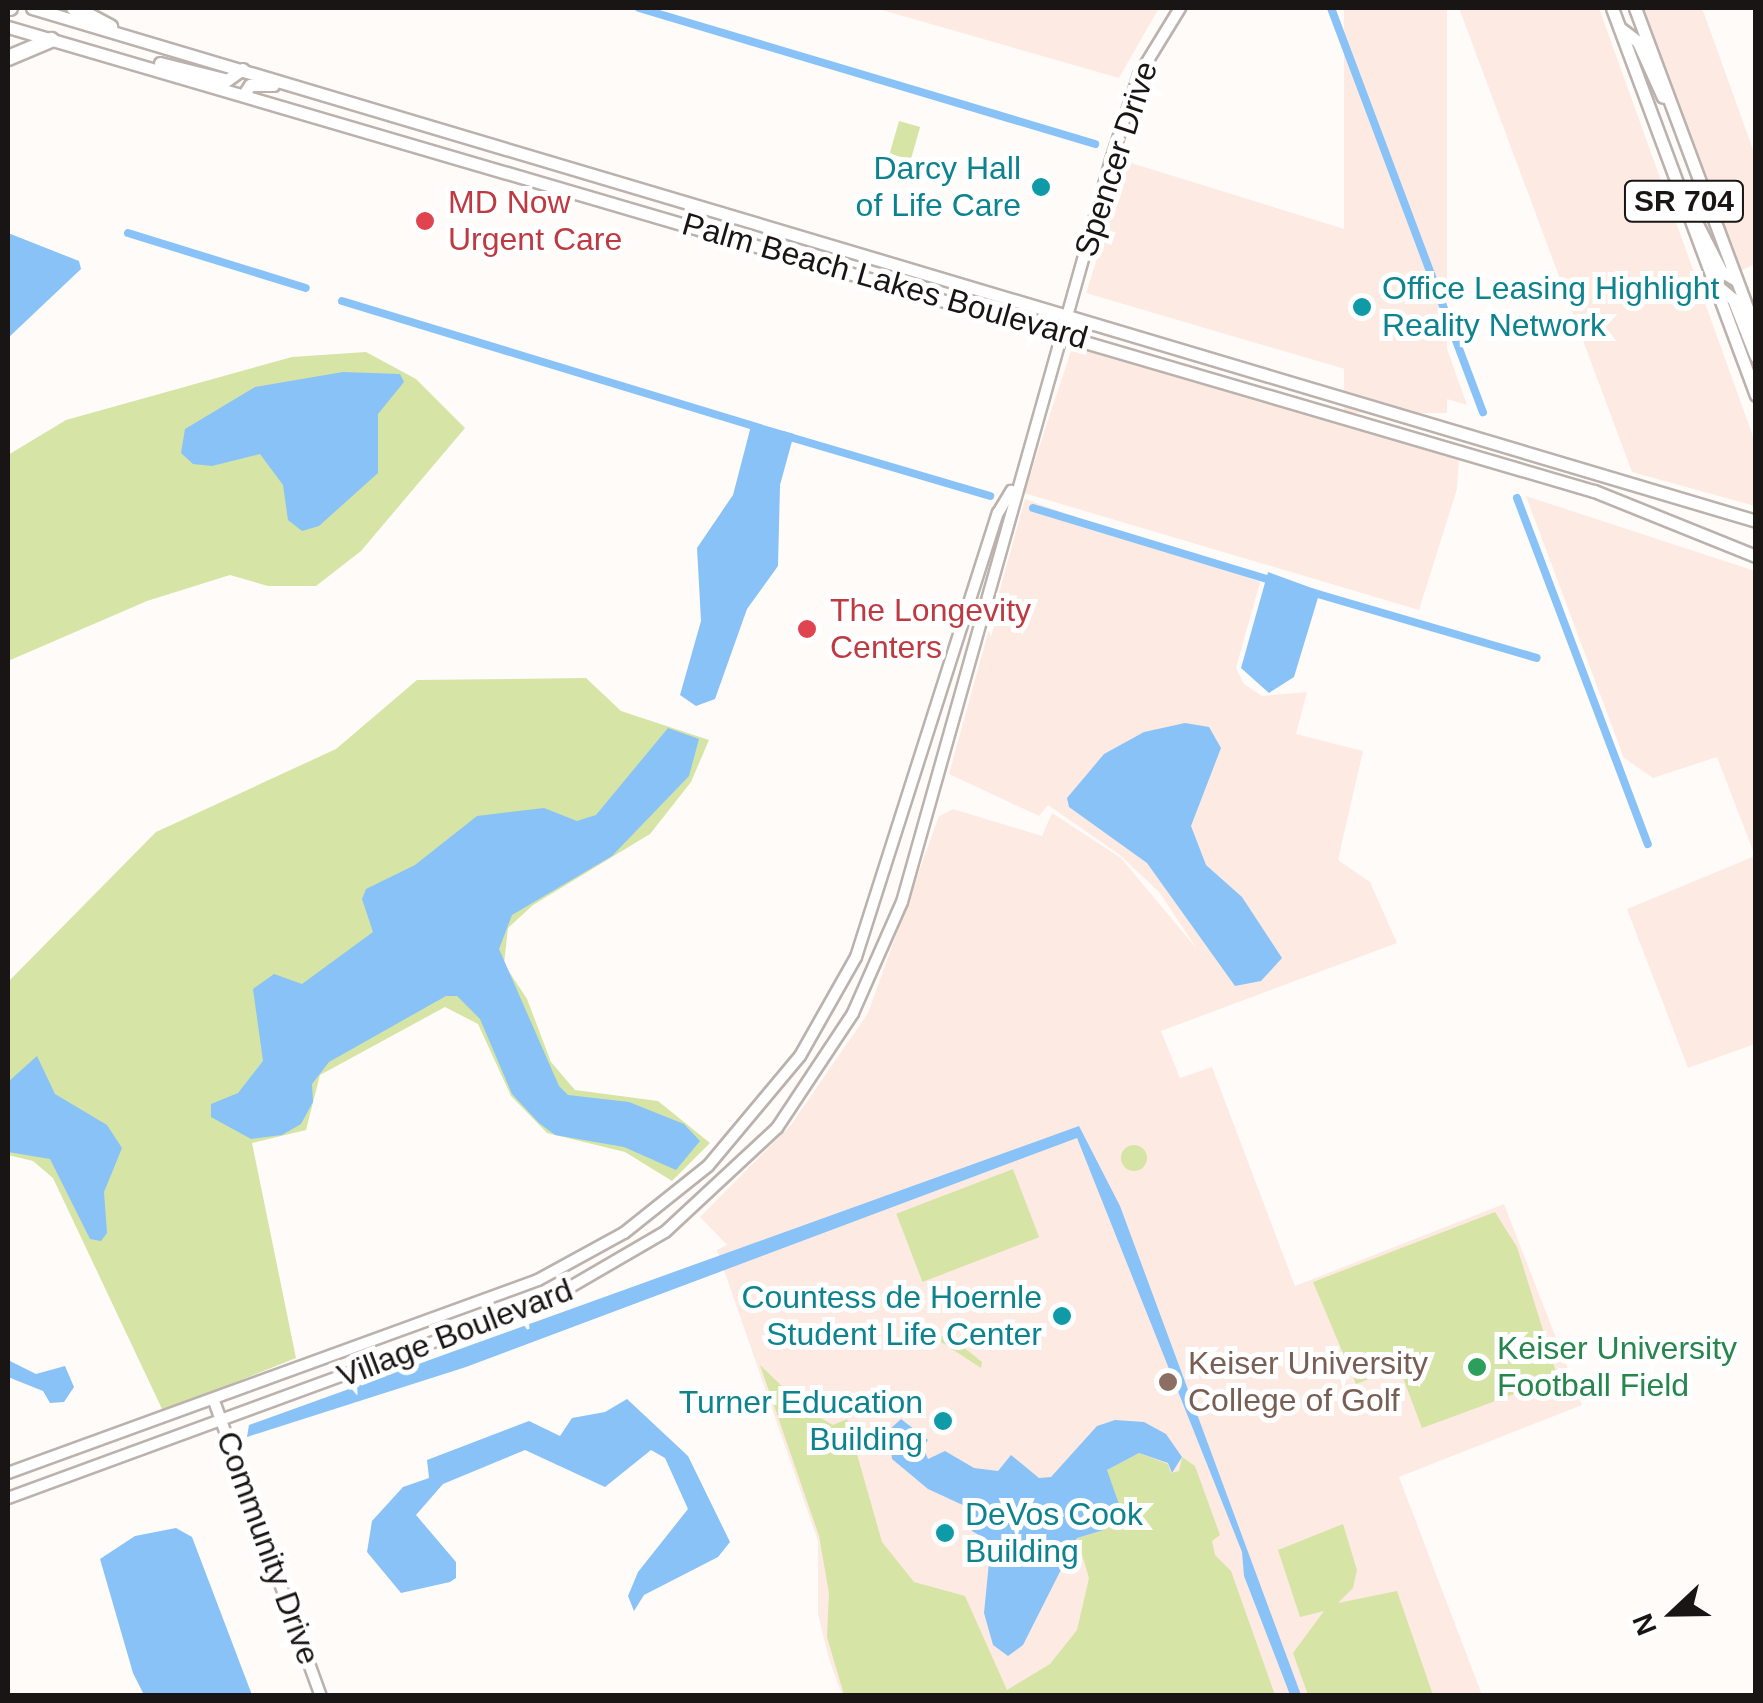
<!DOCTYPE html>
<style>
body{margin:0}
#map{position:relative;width:1763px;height:1703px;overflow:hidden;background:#fffbf9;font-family:Arial,sans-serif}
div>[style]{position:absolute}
.built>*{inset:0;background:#fdebe3;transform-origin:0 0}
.green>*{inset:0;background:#d6e4a6;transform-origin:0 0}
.round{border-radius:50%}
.water>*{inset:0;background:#88c2f7}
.canal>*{height:8px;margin:-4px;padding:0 4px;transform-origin:4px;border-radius:4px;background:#88c2f7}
.roads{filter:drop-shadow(2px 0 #bbb2ad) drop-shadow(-2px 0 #bbb2ad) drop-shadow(0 2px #bbb2ad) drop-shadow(0 -2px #bbb2ad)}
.secondary>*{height:10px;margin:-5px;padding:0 5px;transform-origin:5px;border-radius:5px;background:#fff}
.primary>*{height:11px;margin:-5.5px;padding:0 5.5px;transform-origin:5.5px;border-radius:5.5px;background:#fff}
.highway>*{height:14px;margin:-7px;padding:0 7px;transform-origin:7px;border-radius:7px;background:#fff}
.dots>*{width:28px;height:28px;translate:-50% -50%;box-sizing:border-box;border:5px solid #fff;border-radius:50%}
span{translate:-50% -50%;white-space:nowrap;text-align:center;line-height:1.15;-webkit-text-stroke:10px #fff;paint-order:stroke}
.shield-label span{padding:2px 8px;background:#fff;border:2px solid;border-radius:8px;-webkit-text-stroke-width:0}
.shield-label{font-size:30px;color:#191514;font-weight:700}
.street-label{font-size:32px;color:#191514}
.culture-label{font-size:32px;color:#0d838f}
.right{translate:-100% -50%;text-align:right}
.left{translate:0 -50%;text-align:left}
.health-label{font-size:32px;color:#be3a42}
.leisure-label{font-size:32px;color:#27864d}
.education-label{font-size:32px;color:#785e54}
.frame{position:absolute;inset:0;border:10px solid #191514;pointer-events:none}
.north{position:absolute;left:1623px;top:1563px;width:100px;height:100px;-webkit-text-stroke:8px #fff;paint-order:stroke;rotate:248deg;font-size:28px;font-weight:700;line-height:40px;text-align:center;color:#191514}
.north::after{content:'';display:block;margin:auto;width:35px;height:45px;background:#191514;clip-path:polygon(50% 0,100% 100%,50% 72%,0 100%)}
</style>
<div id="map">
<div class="built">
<i style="clip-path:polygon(875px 8px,1159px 8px,1119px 78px)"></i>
<i style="left:1344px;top:8px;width:103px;height:405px"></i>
<i style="clip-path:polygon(1459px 8px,1599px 8px,1755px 442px,1755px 506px,1632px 472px)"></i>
<i style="clip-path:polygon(1643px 8px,1702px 8px,1755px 155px,1755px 264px,1740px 271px)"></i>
<i style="clip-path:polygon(1128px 162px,1412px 250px,1467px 405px,1086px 293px)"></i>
<i style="clip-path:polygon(1073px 345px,1459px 459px,1457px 489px,1419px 610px,1024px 493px)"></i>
<i style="clip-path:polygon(1526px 496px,1755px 571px,1755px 1044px,1688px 1068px,1627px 909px,1755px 856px,1717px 757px,1653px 778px,1624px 758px)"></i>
<i style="clip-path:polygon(1025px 499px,1260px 582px,1236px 668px,1244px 684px,1262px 696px,1307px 692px,1296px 734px,1363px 751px,1338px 860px,1370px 882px,1397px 943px,1161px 1031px,1180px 1078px,1212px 1067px,1295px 1286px,1504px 1204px,1582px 1405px,1399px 1477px,1482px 1695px,842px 1695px,829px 1659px,818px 1614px,818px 1541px,717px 1250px,727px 1245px,700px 1217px,791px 1125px,868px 1013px,939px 816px,953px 809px,1042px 836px,1052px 813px,1121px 858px,1197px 949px,1159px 892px,1120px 855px,1048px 805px,1039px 816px,949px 774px)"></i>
</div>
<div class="green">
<i style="left:899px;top:121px;width:22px;height:34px;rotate:16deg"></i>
<i style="clip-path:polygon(366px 352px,416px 379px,465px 428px,361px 551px,316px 586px,268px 586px,230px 575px,147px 601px,8px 661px,8px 455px,66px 420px,292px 357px)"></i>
<i style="clip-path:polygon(586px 678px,621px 711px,709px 740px,691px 782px,650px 834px,533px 905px,508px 928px,504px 964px,527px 999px,551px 1062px,575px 1090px,658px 1101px,710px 1143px,672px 1181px,625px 1152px,547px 1133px,511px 1096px,478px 1024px,445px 1007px,320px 1075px,306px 1130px,252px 1143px,296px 1358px,163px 1411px,53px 1178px,33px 1161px,8px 1155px,8px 982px,156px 832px,336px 749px,417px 680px)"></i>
<i class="round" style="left:1121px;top:1145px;width:26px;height:26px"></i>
<i style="left:1013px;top:1169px;width:73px;height:125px;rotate:69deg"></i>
<i style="clip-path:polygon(1495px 1212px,1517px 1247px,1558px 1378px,1422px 1428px,1395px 1357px,1393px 1370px,1356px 1384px,1313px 1282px)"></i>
<i style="clip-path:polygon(946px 1333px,982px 1362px,981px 1368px,938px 1340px)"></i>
<i style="clip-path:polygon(760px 1365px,807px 1410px,833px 1425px,847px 1419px,882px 1542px,914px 1582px,965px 1596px,1007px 1690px,1050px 1664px,1077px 1630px,1089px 1578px,1077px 1538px,1104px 1530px,1107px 1470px,1139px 1453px,1168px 1464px,1171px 1473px,1179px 1471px,1182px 1457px,1195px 1466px,1220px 1535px,1212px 1541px,1215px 1555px,1231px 1571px,1275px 1695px,844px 1695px,827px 1637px,829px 1593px,819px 1536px)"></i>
<i style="clip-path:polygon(1343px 1524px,1357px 1570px,1353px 1588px,1338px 1603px,1397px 1591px,1433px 1695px,1308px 1695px,1293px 1653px,1324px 1611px,1300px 1617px,1278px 1550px)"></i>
</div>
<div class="water">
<i style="clip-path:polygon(8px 233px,79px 261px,81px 269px,8px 338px)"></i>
<i style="clip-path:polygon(343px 372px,400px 374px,404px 382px,378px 414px,378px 473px,319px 526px,302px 531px,288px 520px,283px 485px,260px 454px,212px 466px,193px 464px,181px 453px,185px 429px,255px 387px)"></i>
<i style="clip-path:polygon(752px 422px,794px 434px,780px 485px,778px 566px,747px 609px,715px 699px,696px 706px,680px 695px,701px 621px,697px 548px,733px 495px)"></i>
<i style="clip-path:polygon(1268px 572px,1320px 591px,1294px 677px,1269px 693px,1241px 668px)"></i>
<i style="clip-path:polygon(1185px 723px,1209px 727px,1221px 748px,1191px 826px,1206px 865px,1242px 897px,1282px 958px,1261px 981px,1235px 986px,1147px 863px,1069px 807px,1067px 798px,1104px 754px,1144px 732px)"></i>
<i style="clip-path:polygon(668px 728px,699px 739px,689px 776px,612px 856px,512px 915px,499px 949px,559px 1086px,568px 1095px,629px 1102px,684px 1124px,700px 1141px,676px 1170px,624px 1147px,555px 1135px,539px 1123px,512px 1094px,480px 1019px,457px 996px,446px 996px,329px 1062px,312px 1084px,313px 1102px,301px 1124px,282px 1135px,251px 1139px,211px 1117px,211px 1104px,238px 1093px,263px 1061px,253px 989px,274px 974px,302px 984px,373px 932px,362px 899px,366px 889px,415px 865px,477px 816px,544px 808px,577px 821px,596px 815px)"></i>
<i style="clip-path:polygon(37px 1056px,55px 1094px,107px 1125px,122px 1148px,104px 1192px,107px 1233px,101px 1241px,90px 1239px,50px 1159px,8px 1152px,8px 1082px)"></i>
<i style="clip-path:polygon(1079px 1126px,1120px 1206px,1301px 1695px,1290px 1695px,1287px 1687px,1244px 1576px,1242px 1552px,1077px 1138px,466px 1367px,247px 1437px,249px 1425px)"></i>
<i style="clip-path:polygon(8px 1360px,36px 1374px,65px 1366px,74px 1387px,64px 1402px,50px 1403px,43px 1391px,8px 1377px)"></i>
<i style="clip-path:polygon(627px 1399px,688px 1456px,730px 1542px,718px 1557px,644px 1595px,634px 1611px,628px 1596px,638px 1572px,688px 1509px,665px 1458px,651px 1450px,605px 1487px,525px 1450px,443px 1484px,416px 1515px,456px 1562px,456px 1578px,450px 1582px,401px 1593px,367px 1552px,372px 1521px,403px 1487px,429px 1478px,427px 1460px,529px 1421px,560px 1436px,572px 1418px,605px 1412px)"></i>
<i style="clip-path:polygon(901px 1419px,928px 1440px,923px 1447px,928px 1459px,945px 1451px,974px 1468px,998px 1471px,1011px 1455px,1039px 1478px,1051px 1477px,1097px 1426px,1115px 1420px,1144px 1422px,1166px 1434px,1182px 1457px,1172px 1473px,1168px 1463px,1139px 1453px,1107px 1470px,1121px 1510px,1104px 1530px,1077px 1538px,1023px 1645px,1008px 1656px,993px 1645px,984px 1613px,991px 1542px,972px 1531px,967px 1507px,928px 1489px,892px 1459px,889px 1430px)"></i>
<i style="clip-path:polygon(176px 1528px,192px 1537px,252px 1695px,144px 1695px,133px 1673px,100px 1559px,135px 1536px)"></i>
</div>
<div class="canal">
<i style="left:639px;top:8px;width:476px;rotate:16.6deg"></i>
<i style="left:1331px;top:8px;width:432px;rotate:69.4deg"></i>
<i style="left:128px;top:233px;width:186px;rotate:17.2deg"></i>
<i style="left:342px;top:301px;width:437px;rotate:16.9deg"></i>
<i style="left:783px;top:435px;width:216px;rotate:16.4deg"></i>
<i style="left:1517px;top:498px;width:370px;rotate:69.3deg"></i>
<i style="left:1033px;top:508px;width:252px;rotate:16.9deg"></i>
<i style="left:1311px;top:592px;width:235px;rotate:16.3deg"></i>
</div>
<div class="roads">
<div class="secondary">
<i style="left:214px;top:1401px;width:314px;rotate:70.1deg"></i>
<i style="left:8px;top:1473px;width:564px;rotate:-20.01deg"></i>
<i style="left:538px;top:1280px;width:98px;rotate:-28.7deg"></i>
<i style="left:624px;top:1233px;width:107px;rotate:-38.6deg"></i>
<i style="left:708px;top:1166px;width:143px;rotate:-50.1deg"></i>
<i style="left:800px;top:1056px;width:114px;rotate:-60.5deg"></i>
<i style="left:856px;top:957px;width:466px;rotate:-72.3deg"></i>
<i style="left:998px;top:513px;width:26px;rotate:-59deg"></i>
<i style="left:8px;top:1498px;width:575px;rotate:-20.14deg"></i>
<i style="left:548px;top:1300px;width:135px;rotate:-30.2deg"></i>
<i style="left:665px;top:1232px;width:153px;rotate:-42.9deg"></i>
<i style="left:777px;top:1128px;width:138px;rotate:-56.5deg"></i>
<i style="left:853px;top:1013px;width:121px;rotate:-66.2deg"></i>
<i style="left:902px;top:902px;width:771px;rotate:-74.27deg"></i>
<i style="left:1111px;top:160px;width:89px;rotate:-71.8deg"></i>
<i style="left:1139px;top:75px;width:79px;rotate:-58.5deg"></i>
</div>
<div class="primary">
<i style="left:32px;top:8px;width:1799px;rotate:16.57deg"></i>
<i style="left:1612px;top:8px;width:413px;rotate:69.6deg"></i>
<i style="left:1635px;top:8px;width:346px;rotate:69.5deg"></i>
<i style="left:8px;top:27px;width:1652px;rotate:16.31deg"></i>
<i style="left:1594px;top:491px;width:175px;rotate:21.9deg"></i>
<i style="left:1621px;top:29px;width:21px;rotate:37deg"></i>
<i style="left:1638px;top:42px;width:60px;rotate:65.6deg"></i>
<i style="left:160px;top:63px;width:69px;rotate:14.2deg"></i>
<i style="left:227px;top:80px;width:19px;rotate:-35deg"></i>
<i style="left:244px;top:94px;width:11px;rotate:-56deg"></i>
<i style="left:250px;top:85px;width:23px"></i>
<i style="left:1693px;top:216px;width:62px;rotate:63deg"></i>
<i style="left:1721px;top:271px;width:17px;rotate:31deg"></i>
<i style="left:1715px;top:284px;width:23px;rotate:40deg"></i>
<i style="left:1733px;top:299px;width:62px;rotate:68.4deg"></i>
</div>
<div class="highway">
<i style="left:8px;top:8px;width:2px"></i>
<i style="left:74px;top:8px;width:41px;rotate:27.8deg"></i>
<i style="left:8px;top:58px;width:47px;rotate:-22.7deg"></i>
</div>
</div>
<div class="dots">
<i style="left:1041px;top:187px;background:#0f9aa8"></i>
<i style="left:425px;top:221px;background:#e0444e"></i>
<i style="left:1362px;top:307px;background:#0f9aa8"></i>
<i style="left:807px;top:629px;background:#e0444e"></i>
<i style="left:1062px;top:1316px;background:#0f9aa8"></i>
<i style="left:1477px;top:1367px;background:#2e9e5b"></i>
<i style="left:1168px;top:1382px;background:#8d6e63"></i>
<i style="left:943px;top:1421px;background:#0f9aa8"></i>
<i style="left:945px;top:1533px;background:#0f9aa8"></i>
</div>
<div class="shield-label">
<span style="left:1684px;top:201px">SR 704</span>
</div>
<div class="street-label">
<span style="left:1116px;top:159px;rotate:-72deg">Spencer Drive</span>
<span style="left:885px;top:281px;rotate:16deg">Palm Beach Lakes Boulevard</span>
<span style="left:455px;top:1333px;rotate:-21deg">Village Boulevard</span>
<span style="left:268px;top:1548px;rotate:70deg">Community Drive</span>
</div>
<div class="culture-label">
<span class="right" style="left:1021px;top:187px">Darcy Hall<br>of Life Care</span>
<span class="left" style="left:1382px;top:307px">Office Leasing Highlight<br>Reality Network</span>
<span class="right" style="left:1042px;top:1316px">Countess de Hoernle<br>Student Life Center</span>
<span class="right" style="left:923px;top:1421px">Turner Education<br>Building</span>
<span class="left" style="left:965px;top:1533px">DeVos Cook<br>Building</span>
</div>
<div class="health-label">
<span class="left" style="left:448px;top:221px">MD Now<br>Urgent Care</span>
<span class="left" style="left:830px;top:629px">The Longevity<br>Centers</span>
</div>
<div class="leisure-label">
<span class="left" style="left:1497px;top:1367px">Keiser University<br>Football Field</span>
</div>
<div class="education-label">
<span class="left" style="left:1188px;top:1382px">Keiser University<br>College of Golf</span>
</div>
<div class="frame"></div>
<div class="north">N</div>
</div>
